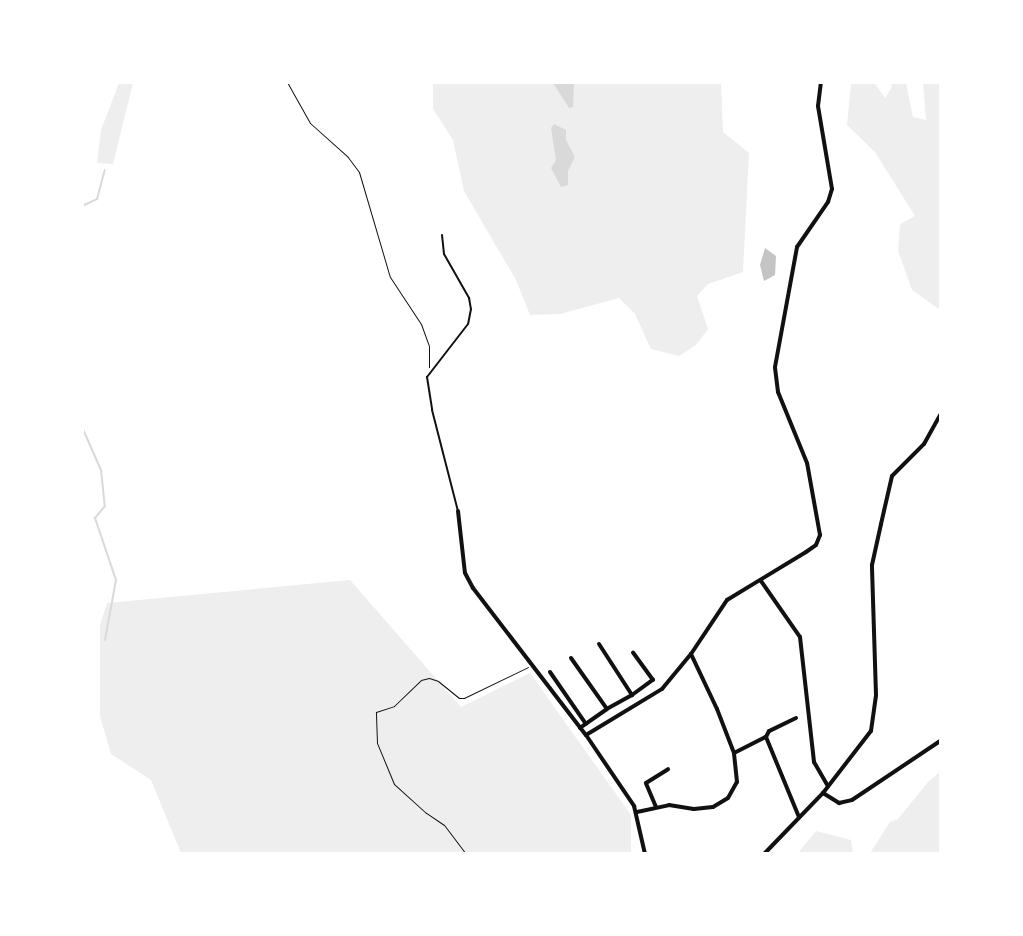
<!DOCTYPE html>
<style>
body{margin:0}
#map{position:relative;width:1023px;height:936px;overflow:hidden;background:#fff;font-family:"Titillium Web",sans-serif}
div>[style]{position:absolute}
.green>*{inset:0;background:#eee}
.water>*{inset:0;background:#d9d9d9}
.stream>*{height:2px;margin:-1px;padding:0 1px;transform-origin:1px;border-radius:1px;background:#d9d9d9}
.building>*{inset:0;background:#c4c4c4}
.path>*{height:1px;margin:-0.5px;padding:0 0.5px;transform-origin:0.5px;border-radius:0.5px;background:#111}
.service>*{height:2px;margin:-1px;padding:0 1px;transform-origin:1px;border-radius:1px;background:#111}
.minor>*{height:4px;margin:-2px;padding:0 2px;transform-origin:2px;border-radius:2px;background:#111}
span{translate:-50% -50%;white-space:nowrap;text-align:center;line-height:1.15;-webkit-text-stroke:5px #fff;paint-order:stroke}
.frame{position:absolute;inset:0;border:84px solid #fff;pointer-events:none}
</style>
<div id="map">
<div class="green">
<i style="clip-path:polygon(874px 82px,885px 98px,892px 87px,890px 83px,906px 83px,913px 117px,926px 120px,923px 83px,940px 83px,940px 324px,939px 309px,912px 290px,898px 251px,900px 224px,915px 216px,875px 152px,847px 125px,851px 84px)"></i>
<i style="clip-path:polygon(119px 83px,133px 83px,113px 164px,97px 163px,101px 130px)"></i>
<i style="clip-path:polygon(433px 83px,721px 83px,723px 132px,749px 153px,743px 272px,708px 284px,697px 296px,708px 329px,696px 345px,679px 356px,651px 349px,635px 314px,619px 298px,560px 314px,530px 315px,516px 280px,464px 191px,453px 140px,433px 109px)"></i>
<i style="clip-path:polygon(350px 580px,461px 707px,530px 673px,631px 815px,631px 853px,181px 853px,151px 780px,111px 754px,100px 716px,100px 625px,107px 603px)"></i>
<i style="clip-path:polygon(940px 772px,940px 853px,870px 853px,890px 822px,898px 819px,928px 782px)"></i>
<i style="clip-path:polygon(816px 831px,851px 840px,853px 853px,798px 853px)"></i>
</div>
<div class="water">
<i style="clip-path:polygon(553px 83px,574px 84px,573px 107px,569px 108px)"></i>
<i style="clip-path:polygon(554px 124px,566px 130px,566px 140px,575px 157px,568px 171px,568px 185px,561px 187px,551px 168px,556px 160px,551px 128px)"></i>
</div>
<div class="stream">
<i style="left:82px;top:206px;width:17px;rotate:-25deg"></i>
<i style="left:97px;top:199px;width:30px;rotate:-75deg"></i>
<i style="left:82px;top:427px;width:47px;rotate:66.2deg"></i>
<i style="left:101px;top:470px;width:36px;rotate:84deg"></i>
<i style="left:105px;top:506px;width:16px;rotate:130deg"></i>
<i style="left:95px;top:518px;width:65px;rotate:71.3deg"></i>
<i style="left:116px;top:580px;width:61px;rotate:100.4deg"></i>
<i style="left:940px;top:854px;width:2px;rotate:-90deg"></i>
</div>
<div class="building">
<i style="clip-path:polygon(765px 248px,776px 256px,775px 275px,764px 281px,760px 265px)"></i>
</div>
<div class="path">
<i style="left:287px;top:82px;width:47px;rotate:60.7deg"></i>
<i style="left:310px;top:123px;width:50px;rotate:41.7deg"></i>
<i style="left:347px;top:156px;width:20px;rotate:53deg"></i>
<i style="left:359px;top:172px;width:109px;rotate:73.6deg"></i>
<i style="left:390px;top:277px;width:56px;rotate:56.6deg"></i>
<i style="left:421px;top:324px;width:23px;rotate:70deg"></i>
<i style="left:429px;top:346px;width:21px;rotate:90deg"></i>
<i style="left:466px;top:854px;width:36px;rotate:-127deg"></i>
<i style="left:444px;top:825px;width:22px;rotate:-146deg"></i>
<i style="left:426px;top:813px;width:43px;rotate:-137.8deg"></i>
<i style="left:394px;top:784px;width:44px;rotate:-112.5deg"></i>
<i style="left:377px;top:743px;width:31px;rotate:-92deg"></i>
<i style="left:376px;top:712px;width:19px;rotate:-18deg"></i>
<i style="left:394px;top:706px;width:37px;rotate:-44deg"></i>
<i style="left:421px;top:680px;width:8px;rotate:-14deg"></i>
<i style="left:429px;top:678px;width:9px;rotate:18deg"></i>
<i style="left:438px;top:681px;width:27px;rotate:39deg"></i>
<i style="left:459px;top:698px;width:5px"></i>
<i style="left:464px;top:698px;width:71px;rotate:-25.8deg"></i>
</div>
<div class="service">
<i style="left:442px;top:235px;width:19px;rotate:84deg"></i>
<i style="left:444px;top:254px;width:51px;rotate:60.4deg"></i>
<i style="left:469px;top:298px;width:11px;rotate:80deg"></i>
<i style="left:471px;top:309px;width:15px;rotate:101deg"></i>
<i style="left:468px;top:324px;width:67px;rotate:127.7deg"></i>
<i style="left:427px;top:377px;width:33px;rotate:81deg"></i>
<i style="left:432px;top:410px;width:104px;rotate:75.6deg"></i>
</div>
<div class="minor">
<i style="left:458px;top:511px;width:62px;rotate:83.6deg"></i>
<i style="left:465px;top:573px;width:17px;rotate:62deg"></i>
<i style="left:473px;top:588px;width:185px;rotate:52.5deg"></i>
<i style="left:586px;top:735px;width:86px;rotate:55.9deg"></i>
<i style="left:634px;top:806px;width:49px;rotate:77.1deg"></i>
<i style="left:761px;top:581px;width:68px;rotate:55.1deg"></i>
<i style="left:800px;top:637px;width:126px;rotate:83.6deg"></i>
<i style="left:814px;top:762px;width:28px;rotate:60deg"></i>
<i style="left:599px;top:644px;width:61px;rotate:57.1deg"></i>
<i style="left:632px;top:695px;width:29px;rotate:151deg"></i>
<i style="left:571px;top:658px;width:62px;rotate:54.8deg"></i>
<i style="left:607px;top:709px;width:33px;rotate:145deg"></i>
<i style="left:550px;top:672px;width:63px;rotate:55.3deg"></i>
<i style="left:632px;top:695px;width:26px;rotate:-36deg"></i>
<i style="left:653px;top:680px;width:34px;rotate:-126deg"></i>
<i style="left:796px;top:718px;width:30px;rotate:154deg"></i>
<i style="left:769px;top:731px;width:7px;rotate:117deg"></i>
<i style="left:766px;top:737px;width:87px;rotate:67.6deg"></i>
<i style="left:586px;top:735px;width:89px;rotate:-31.2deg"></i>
<i style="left:662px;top:689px;width:45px;rotate:-50.4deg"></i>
<i style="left:691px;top:654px;width:65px;rotate:-56.3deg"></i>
<i style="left:727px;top:600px;width:92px;rotate:-31.3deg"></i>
<i style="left:806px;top:552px;width:12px;rotate:-35deg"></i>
<i style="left:816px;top:545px;width:11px;rotate:-68deg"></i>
<i style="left:820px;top:535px;width:73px;rotate:-100.2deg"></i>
<i style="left:807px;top:463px;width:77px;rotate:-112.2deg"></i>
<i style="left:778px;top:392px;width:25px;rotate:-97deg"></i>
<i style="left:775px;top:367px;width:122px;rotate:-79.6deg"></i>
<i style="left:797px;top:247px;width:55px;rotate:-55.4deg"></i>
<i style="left:828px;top:202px;width:14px;rotate:-73deg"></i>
<i style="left:832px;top:189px;width:84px;rotate:-99.6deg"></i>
<i style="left:818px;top:106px;width:24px;rotate:-83deg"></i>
<i style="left:734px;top:753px;width:36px;rotate:-27deg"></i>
<i style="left:823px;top:793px;width:19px;rotate:32deg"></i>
<i style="left:839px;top:803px;width:13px;rotate:-13deg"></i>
<i style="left:852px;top:800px;width:106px;rotate:-33.8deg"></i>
<i style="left:656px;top:807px;width:26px;rotate:-113deg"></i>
<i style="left:646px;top:783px;width:26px;rotate:-32deg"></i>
<i style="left:637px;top:812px;width:33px;rotate:-12deg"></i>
<i style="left:669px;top:805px;width:25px;rotate:9deg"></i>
<i style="left:694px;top:809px;width:19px;rotate:-6deg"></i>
<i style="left:713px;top:807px;width:17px;rotate:-31deg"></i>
<i style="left:728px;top:798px;width:18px;rotate:-61deg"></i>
<i style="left:737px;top:782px;width:29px;rotate:-96deg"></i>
<i style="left:734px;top:753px;width:47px;rotate:-111.1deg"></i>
<i style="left:717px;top:709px;width:61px;rotate:-115.3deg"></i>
<i style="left:764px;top:854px;width:85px;rotate:-46deg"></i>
<i style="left:823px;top:793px;width:78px;rotate:-52.3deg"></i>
<i style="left:871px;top:731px;width:36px;rotate:-82deg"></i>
<i style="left:876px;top:695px;width:130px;rotate:-91.8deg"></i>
<i style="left:872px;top:565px;width:42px;rotate:-77.6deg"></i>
<i style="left:881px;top:524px;width:49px;rotate:-77.1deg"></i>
<i style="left:892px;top:476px;width:45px;rotate:-45deg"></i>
<i style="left:924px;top:444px;width:33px;rotate:-61deg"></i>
</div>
<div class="frame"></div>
</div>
